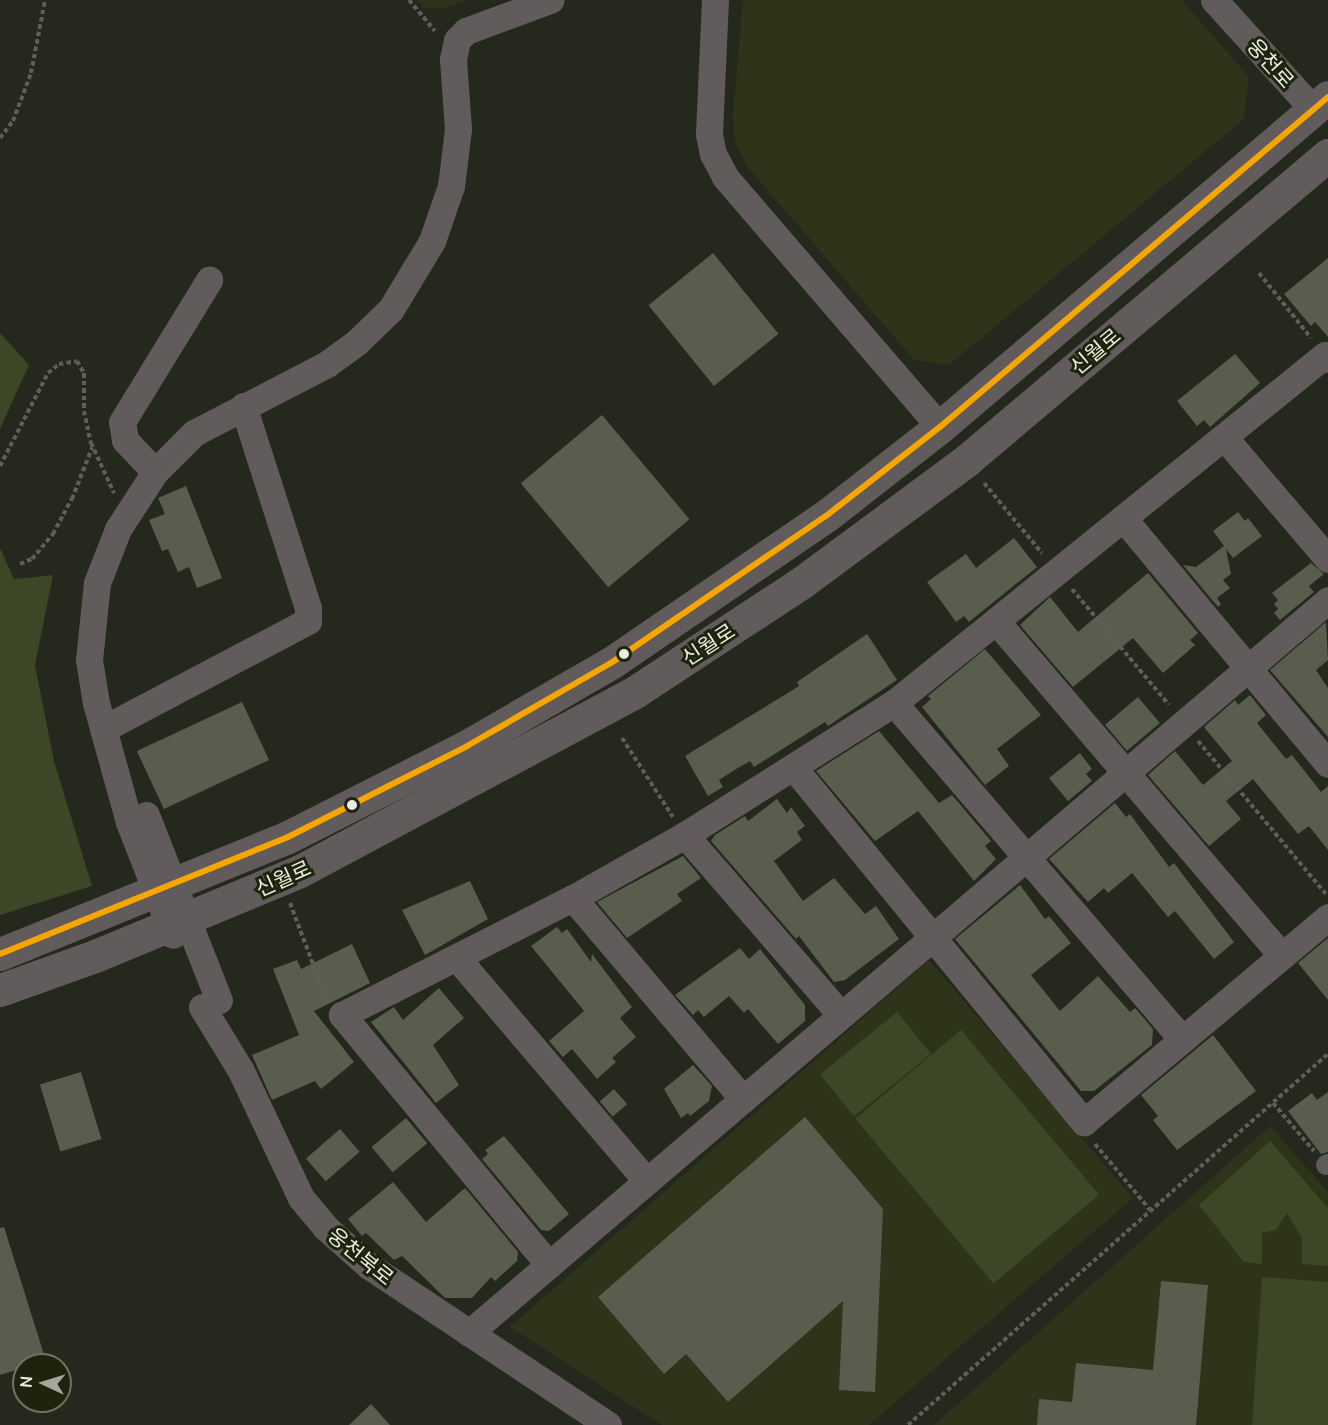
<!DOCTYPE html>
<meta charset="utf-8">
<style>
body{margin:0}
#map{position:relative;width:1328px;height:1425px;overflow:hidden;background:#25281c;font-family:Manrope,"Noto Sans KR",sans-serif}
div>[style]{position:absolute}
.built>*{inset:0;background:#2d3419}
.green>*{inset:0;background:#3e4628;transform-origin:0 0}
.building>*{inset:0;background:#595d4e;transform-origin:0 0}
.path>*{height:4px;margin-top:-2px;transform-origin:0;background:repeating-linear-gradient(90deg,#605e5a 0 4.5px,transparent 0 7.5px)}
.pedestrian>*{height:20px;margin:-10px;padding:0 10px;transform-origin:10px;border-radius:10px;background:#625b5c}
.minor>*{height:27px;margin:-13.5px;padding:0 13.5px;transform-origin:13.5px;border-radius:13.5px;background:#625b5c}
.tertiary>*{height:33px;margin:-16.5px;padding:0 16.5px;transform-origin:16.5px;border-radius:16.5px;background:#625b5c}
.minor-bridge>*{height:27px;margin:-13.5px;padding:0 13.5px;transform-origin:13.5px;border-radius:13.5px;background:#625b5c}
.bus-1>*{height:6px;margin:-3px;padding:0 3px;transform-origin:3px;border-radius:3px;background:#f7a600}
.dots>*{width:16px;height:16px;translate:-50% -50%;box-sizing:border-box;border:3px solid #1e230e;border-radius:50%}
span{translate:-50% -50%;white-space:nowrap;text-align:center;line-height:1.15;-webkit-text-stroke:6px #1e230e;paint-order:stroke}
.street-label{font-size:21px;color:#e9eee0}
.north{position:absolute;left:12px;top:1353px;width:60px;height:60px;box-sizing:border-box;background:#1e230e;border:2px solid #6f7462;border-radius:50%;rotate:274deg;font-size:16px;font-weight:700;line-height:24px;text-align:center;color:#e9eee0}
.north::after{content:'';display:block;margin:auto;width:21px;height:27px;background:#a4a99b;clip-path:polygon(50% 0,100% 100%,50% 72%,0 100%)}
</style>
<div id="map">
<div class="built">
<i style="clip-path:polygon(418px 0,467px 0,442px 9px,423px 8px)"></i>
<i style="clip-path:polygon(743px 0,1182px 0,1249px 77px,1244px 119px,949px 365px,914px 360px,746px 165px,735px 142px,733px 113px)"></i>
<i style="clip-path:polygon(929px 960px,1133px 1198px,869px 1425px,662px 1425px,510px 1327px)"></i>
<i style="clip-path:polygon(1270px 1126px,1328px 1192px,1328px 1425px,934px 1425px)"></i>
</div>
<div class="green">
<i style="clip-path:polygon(0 333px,29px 365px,0 429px)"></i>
<i style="clip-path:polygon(0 548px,14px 579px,53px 575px,35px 665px,54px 761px,92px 886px,0 915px)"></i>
<i style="left:897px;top:1012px;width:54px;height:99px;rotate:51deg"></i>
<i style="left:961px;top:1030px;width:215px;height:138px;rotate:50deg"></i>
<i style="clip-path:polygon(1270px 1141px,1328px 1208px,1328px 1266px,1302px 1264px,1302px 1238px,1287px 1213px,1276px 1230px,1262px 1233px,1262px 1264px,1244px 1262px,1199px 1205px)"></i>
<i style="clip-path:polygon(1262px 1277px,1328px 1282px,1328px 1425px,1252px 1425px)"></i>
</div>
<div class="building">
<i style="left:713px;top:253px;width:104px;height:83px;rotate:51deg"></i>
<i style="clip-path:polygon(1328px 258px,1328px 337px,1315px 322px,1311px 326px,1284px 294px)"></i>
<i style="clip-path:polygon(1235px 354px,1260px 383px,1210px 427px,1204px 420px,1197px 426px,1177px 401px)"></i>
<i style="left:602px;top:415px;width:136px;height:106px;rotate:50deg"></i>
<i style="clip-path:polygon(186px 486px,222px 578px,197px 588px,189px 567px,178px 572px,168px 549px,162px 551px,149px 520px,165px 514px,158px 498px)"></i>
<i style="clip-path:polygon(1238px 512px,1245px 521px,1248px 518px,1262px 536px,1233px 558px,1226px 549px,1231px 574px,1223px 580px,1230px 588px,1217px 598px,1221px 604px,1218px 607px,1183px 565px,1196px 567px,1224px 546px,1213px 531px)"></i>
<i style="clip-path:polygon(1014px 538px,1037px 567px,969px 622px,964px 616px,956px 622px,927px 582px,966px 554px,976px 568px)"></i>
<i style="clip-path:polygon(1311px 563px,1324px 574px,1309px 586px,1314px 592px,1280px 620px,1274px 613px,1278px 609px,1274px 604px,1278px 600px,1272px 593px)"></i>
<i style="clip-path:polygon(1148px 573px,1198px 633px,1190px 640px,1195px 645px,1163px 673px,1133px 638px,1073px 687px,1020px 625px,1050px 597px,1078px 632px)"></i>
<i style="clip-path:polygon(1326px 622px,1328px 660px,1316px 670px,1328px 688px,1328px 737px,1270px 670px)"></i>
<i style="clip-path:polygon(867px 634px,897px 680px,828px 726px,825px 722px,754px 767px,750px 761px,736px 769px,719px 780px,723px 787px,708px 796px,685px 756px,799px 686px,797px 682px)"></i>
<i style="clip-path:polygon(985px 649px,1041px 715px,997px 749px,1009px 766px,985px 785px,922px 707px,931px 699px,928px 696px)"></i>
<i style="clip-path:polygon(1250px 695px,1266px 715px,1257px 723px,1286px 759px,1292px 755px,1321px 792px,1328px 786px,1328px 850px,1309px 826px,1298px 834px,1253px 779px,1226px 801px,1241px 819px,1209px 846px,1148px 775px,1175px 751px,1203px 785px,1232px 761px,1204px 727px,1235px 700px,1238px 705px)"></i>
<i style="left:1138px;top:697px;width:34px;height:43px;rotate:50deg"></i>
<i style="left:242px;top:702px;width:64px;height:116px;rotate:65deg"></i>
<i style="clip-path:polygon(879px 731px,939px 803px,952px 795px,991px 841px,985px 846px,996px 859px,974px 881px,918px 811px,875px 841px,816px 771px)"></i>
<i style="clip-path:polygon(1080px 753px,1092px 769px,1086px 774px,1092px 781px,1068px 801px,1049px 778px)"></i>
<i style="clip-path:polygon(777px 799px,787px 813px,791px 807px,805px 826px,797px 832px,802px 840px,774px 861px,803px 901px,834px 878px,865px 914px,876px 906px,899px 939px,845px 980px,834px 982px,799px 936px,796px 939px,711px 841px,715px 835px,745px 816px,748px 821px)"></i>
<i style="clip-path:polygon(1115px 803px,1126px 817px,1130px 814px,1169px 867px,1174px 863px,1234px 942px,1214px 959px,1175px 911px,1168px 917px,1132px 873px,1108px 893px,1104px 888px,1088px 902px,1049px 859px)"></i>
<i style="clip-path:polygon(683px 856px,701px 878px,677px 894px,682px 901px,627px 938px,597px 902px)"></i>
<i style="clip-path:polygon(470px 881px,488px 919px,425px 955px,402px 910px)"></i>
<i style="clip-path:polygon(1020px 885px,1045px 919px,1049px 916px,1071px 943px,1031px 975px,1060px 1011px,1098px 976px,1130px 1012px,1135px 1008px,1153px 1029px,1152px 1045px,1094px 1091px,1081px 1091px,955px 939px)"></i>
<i style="clip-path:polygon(557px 927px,562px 933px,567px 929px,591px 962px,592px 954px,632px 1007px,620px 1018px,636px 1037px,612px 1058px,616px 1062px,597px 1079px,572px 1049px,563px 1057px,549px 1041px,584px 1011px,531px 946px)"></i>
<i style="clip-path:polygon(1328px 938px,1328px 1000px,1298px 963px)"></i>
<i style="clip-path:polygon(352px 944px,370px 983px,314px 1011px,354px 1062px,321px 1089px,315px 1081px,272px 1100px,252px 1055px,299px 1035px,273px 969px,297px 960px,301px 969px)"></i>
<i style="clip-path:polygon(740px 948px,749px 959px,760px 949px,805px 1005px,805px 1021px,778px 1044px,748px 1009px,744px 1013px,729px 996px,704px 1017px,698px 1010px,693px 1015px,675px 995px)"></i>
<i style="clip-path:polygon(439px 988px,464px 1018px,433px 1045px,459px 1085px,436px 1103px,371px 1022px,394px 1007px,403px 1020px)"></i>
<i style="clip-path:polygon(1213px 1035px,1256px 1091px,1177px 1150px,1153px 1120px,1158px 1116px,1141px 1095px)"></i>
<i style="clip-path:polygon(693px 1065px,712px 1086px,709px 1101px,690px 1116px,688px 1113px,681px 1118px,664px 1089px)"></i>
<i style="left:81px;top:1072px;width:70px;height:43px;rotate:73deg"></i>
<i style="left:614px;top:1089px;width:20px;height:19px;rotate:49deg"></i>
<i style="clip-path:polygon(1328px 1092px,1328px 1152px,1321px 1154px,1288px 1111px,1312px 1093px,1317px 1100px)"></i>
<i style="clip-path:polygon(805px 1117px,883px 1209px,875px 1392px,839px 1390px,843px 1301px,728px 1402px,686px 1354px,664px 1374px,598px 1297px)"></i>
<i style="left:406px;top:1118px;width:33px;height:45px;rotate:50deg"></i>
<i style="left:340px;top:1129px;width:30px;height:45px;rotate:49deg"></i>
<i style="clip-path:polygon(504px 1136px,569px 1214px,549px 1231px,541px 1230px,482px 1159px,488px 1154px,485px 1150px)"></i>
<i style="clip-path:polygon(393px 1182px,426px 1222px,465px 1188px,518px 1252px,517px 1261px,495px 1281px,491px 1277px,472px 1298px,445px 1298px,402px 1256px,394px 1260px,366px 1233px,362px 1236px,348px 1219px)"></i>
<i style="clip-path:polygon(4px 1227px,46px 1361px,0 1375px,0 1228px)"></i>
<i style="clip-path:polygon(1161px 1281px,1208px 1285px,1196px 1425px,1037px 1425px,1039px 1399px,1072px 1402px,1076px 1363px,1153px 1370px)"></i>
<i style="clip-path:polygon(371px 1404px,390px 1425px,349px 1425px)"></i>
</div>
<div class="path">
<i style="left:409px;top:0;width:40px;rotate:50deg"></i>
<i style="left:0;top:138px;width:21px;rotate:-53deg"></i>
<i style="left:13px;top:121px;width:51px;rotate:-69.4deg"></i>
<i style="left:31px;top:73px;width:74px;rotate:-79.1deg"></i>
<i style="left:1259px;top:273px;width:83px;rotate:51.3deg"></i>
<i style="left:0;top:466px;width:105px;rotate:-62.7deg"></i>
<i style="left:48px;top:373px;width:14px;rotate:-39deg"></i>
<i style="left:59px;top:364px;width:18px;rotate:-9deg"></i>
<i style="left:77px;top:361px;width:14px;rotate:60deg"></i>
<i style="left:84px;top:373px;width:38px;rotate:90deg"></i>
<i style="left:84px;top:411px;width:33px;rotate:78deg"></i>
<i style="left:91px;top:443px;width:55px;rotate:65.3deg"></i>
<i style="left:984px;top:483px;width:91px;rotate:50.4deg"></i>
<i style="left:20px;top:564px;width:13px;rotate:-23deg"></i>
<i style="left:32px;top:559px;width:33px;rotate:-50deg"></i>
<i style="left:53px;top:534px;width:40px;rotate:-62deg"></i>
<i style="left:72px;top:499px;width:55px;rotate:-68.6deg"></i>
<i style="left:1072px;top:589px;width:151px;rotate:50.1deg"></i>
<i style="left:622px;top:738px;width:94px;rotate:57.2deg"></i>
<i style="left:1198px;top:741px;width:199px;rotate:50.1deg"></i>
<i style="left:290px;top:903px;width:103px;rotate:69.4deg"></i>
<i style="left:1273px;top:1103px;width:63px;rotate:49.5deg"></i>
<i style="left:1095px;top:1144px;width:87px;rotate:50.1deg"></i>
<i style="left:908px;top:1425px;width:560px;rotate:-41.46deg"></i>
</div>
<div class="pedestrian">
<i style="left:1326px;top:1165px;width:2px;rotate:-27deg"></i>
</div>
<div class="minor">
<i style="left:715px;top:0;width:134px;rotate:92.6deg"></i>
<i style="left:709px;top:134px;width:20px;rotate:79deg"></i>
<i style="left:713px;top:154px;width:26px;rotate:62deg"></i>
<i style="left:725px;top:177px;width:330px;rotate:49.3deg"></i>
<i style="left:1214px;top:0;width:147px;rotate:47.8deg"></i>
<i style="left:1224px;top:437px;width:160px;rotate:49.6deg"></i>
<i style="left:155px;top:472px;width:44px;rotate:-133.2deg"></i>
<i style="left:125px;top:440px;width:18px;rotate:-99deg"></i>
<i style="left:122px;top:422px;width:167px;rotate:-58.5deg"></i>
<i style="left:1123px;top:518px;width:320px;rotate:50.2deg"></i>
<i style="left:996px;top:621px;width:440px;rotate:49.5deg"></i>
<i style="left:894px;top:703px;width:443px;rotate:49.4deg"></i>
<i style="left:103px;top:729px;width:232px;rotate:-27.8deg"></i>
<i style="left:308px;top:621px;width:13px;rotate:-90deg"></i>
<i style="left:308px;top:608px;width:212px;rotate:-107.8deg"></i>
<i style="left:794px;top:768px;width:458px;rotate:50.7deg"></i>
<i style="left:1084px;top:1122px;width:319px;rotate:-40deg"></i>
<i style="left:129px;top:822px;width:123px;rotate:-105.5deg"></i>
<i style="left:96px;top:703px;width:44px;rotate:-99.2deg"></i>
<i style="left:89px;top:660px;width:77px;rotate:-84.1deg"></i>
<i style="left:97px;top:583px;width:58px;rotate:-68.7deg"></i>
<i style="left:118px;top:529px;width:68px;rotate:-57deg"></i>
<i style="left:155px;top:472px;width:55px;rotate:-45deg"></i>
<i style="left:194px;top:433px;width:150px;rotate:-27.4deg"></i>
<i style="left:327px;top:364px;width:37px;rotate:-36deg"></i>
<i style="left:357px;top:342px;width:47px;rotate:-44.1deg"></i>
<i style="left:391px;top:309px;width:79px;rotate:-58.9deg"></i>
<i style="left:432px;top:241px;width:58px;rotate:-70.9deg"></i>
<i style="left:451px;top:186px;width:57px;rotate:-83deg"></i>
<i style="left:458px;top:129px;width:70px;rotate:-94.1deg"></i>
<i style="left:453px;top:59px;width:19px;rotate:-78deg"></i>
<i style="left:457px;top:40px;width:13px;rotate:-45deg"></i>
<i style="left:466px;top:31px;width:90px;rotate:-20.3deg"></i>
<i style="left:685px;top:835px;width:238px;rotate:49.1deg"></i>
<i style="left:573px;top:898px;width:263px;rotate:49.8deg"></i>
<i style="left:457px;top:958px;width:293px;rotate:49.6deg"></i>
<i style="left:202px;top:1007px;width:75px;rotate:58.6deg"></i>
<i style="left:241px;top:1071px;width:140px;rotate:64.7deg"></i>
<i style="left:301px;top:1198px;width:38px;rotate:50deg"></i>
<i style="left:325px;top:1227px;width:59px;rotate:41.6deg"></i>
<i style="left:369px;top:1266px;width:287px;rotate:33.6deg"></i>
<i style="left:549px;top:1265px;width:325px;rotate:-129.6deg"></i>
<i style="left:342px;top:1015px;width:259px;rotate:-26.9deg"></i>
<i style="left:573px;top:898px;width:129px;rotate:-29.4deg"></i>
<i style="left:685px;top:835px;width:247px;rotate:-32.3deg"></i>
<i style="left:894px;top:703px;width:554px;rotate:-38.92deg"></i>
<i style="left:1325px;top:355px;width:5px;rotate:53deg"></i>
<i style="left:469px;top:1333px;width:1129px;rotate:-40.47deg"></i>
</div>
<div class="tertiary">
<i style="left:0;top:954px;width:311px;rotate:-22.1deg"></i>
<i style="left:288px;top:837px;width:201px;rotate:-26.9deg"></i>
<i style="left:467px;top:746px;width:166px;rotate:-30deg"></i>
<i style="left:611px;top:663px;width:260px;rotate:-34.4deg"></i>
<i style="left:826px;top:516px;width:145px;rotate:-38deg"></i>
<i style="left:940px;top:427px;width:509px;rotate:-40.38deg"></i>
<i style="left:0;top:990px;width:101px;rotate:-19.7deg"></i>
<i style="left:95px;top:956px;width:222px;rotate:-22.5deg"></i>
<i style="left:300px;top:871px;width:380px;rotate:-28.1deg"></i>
<i style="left:635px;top:692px;width:199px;rotate:-33.3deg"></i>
<i style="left:801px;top:583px;width:207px;rotate:-36.5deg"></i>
<i style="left:967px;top:460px;width:473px;rotate:-40.2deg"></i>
</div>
<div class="minor-bridge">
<i style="left:146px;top:815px;width:199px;rotate:68.5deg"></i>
<i style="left:129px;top:822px;width:121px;rotate:68.7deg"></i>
</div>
<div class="bus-1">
<i style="left:0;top:954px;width:311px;rotate:-22.1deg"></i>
<i style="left:288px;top:837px;width:201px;rotate:-26.9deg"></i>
<i style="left:467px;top:746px;width:166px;rotate:-30deg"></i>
<i style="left:611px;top:663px;width:260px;rotate:-34.4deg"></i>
<i style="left:826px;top:516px;width:145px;rotate:-38deg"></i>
<i style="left:940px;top:427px;width:509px;rotate:-40.38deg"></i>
</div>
<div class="dots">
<i style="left:624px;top:654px;background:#e9eee0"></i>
<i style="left:352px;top:805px;background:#e9eee0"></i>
</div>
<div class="street-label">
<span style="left:1271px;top:63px;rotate:48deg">웅천로</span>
<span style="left:1095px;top:351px;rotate:-40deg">신월로</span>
<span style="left:708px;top:644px;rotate:-33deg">신월로</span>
<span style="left:283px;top:878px;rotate:-24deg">신월로</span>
<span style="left:361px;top:1256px;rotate:39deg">웅천북로</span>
</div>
<div class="north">N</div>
</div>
